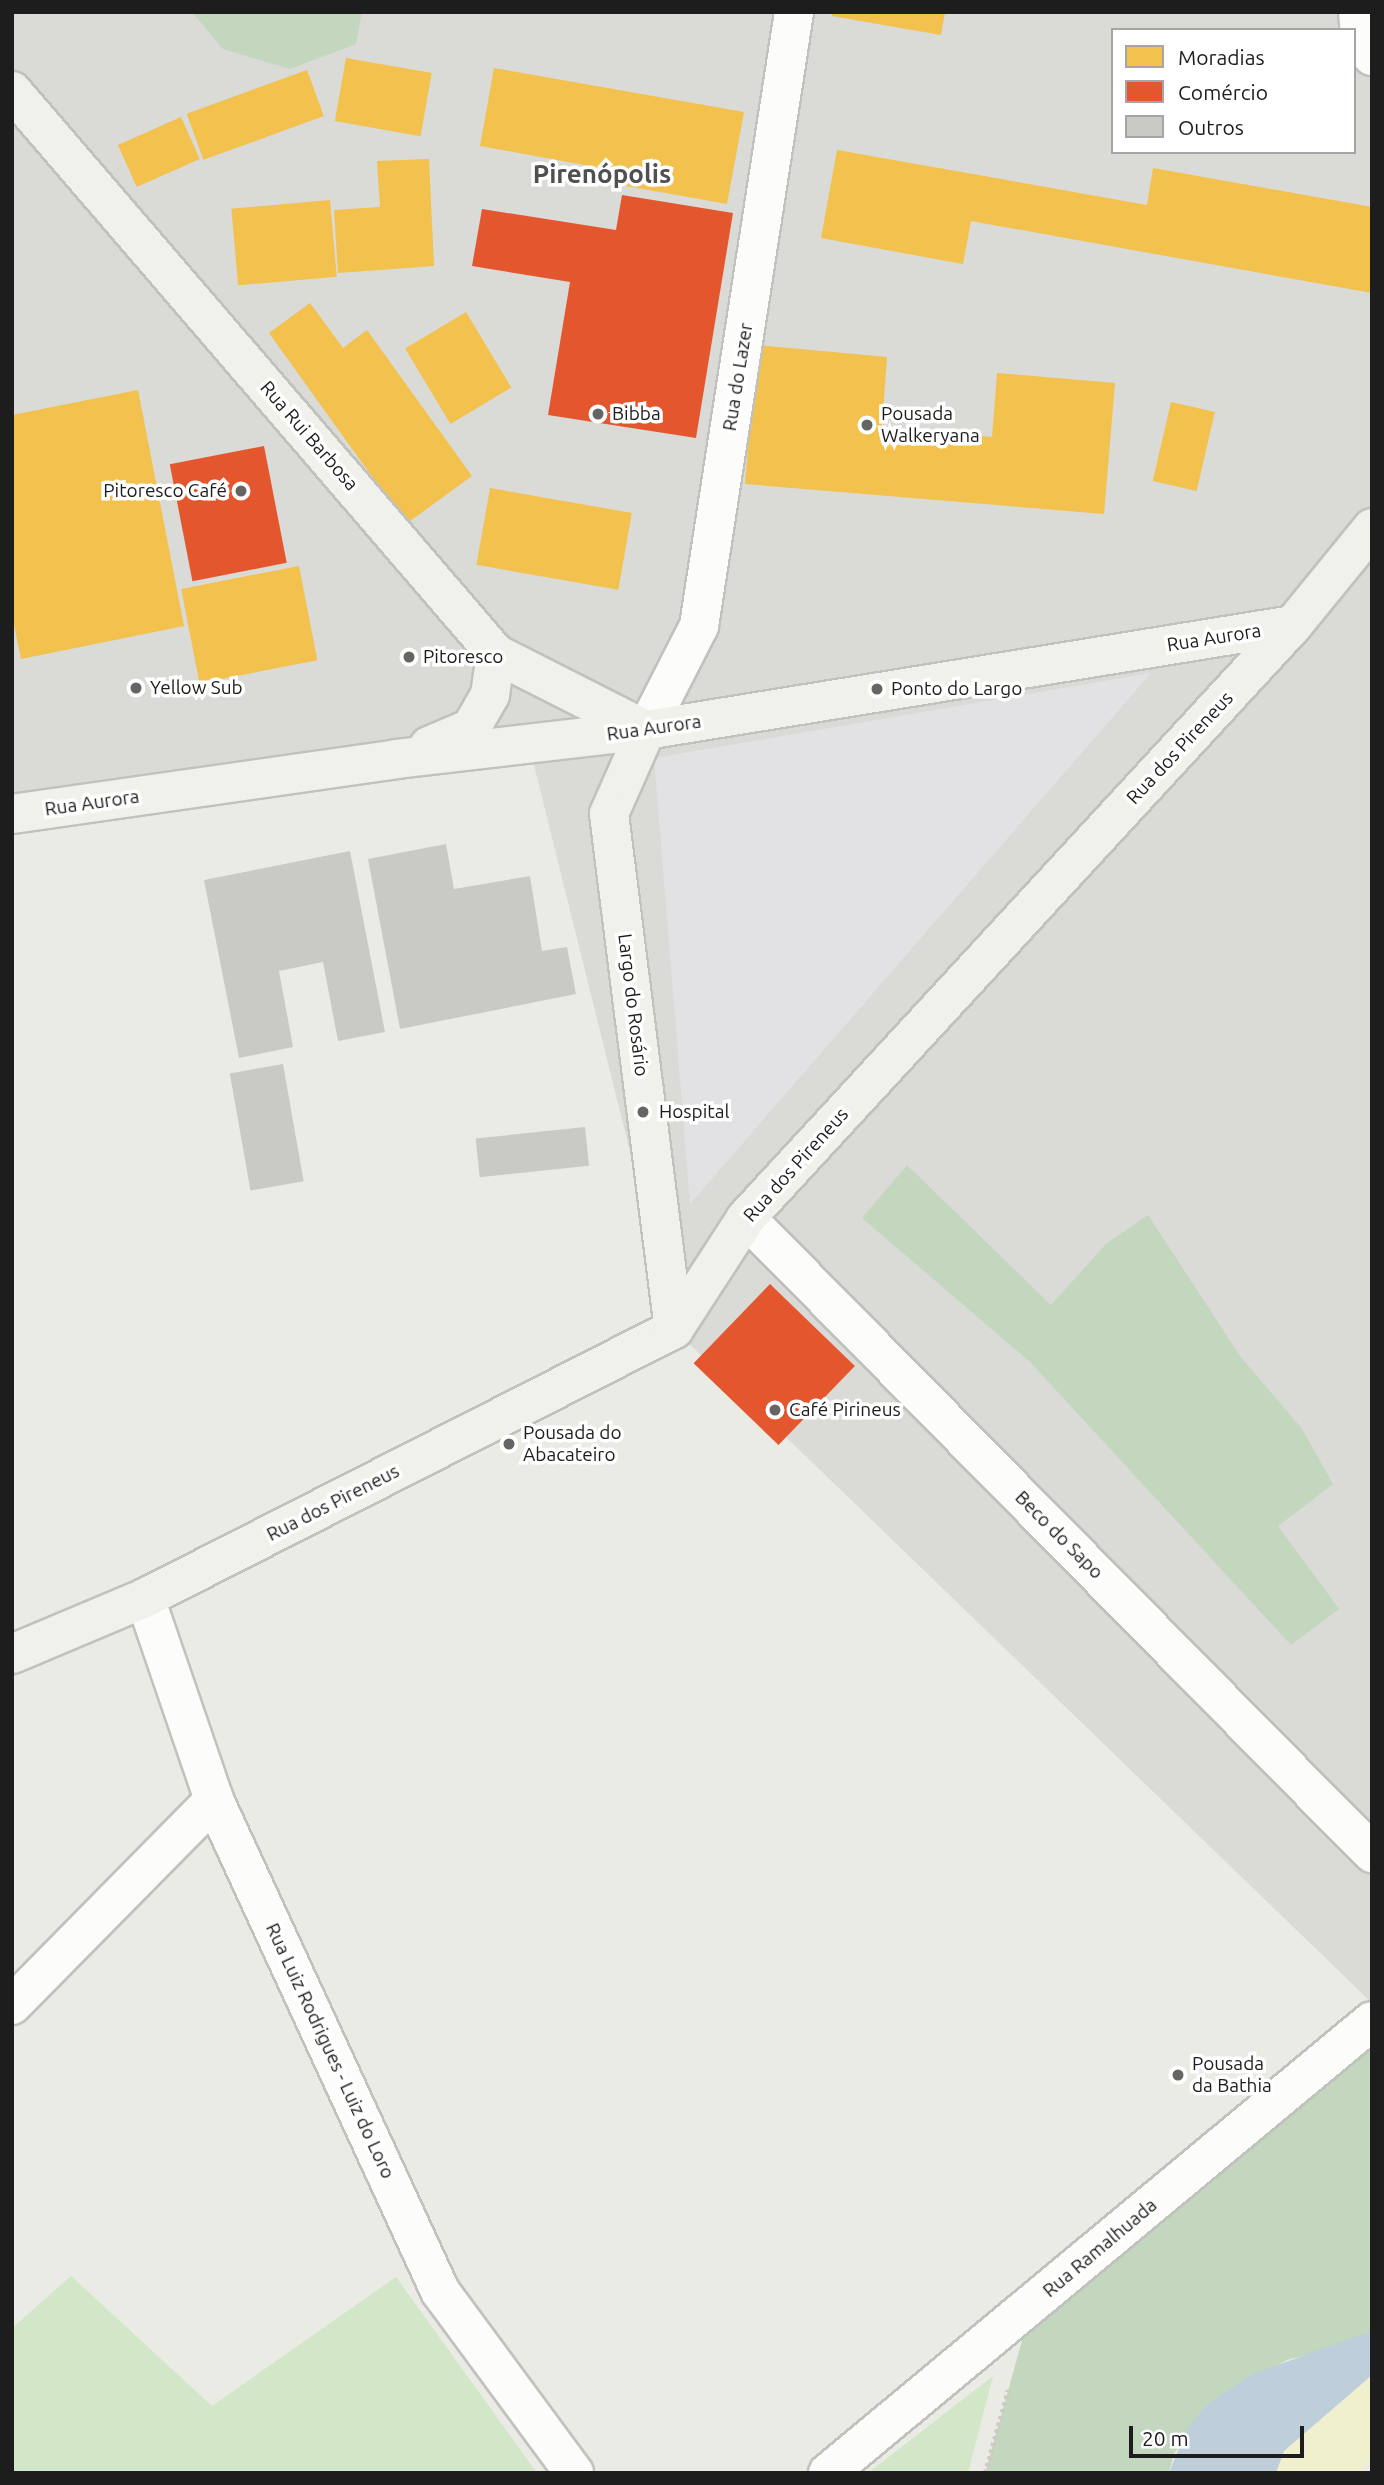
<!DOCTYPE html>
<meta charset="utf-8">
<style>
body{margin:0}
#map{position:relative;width:1384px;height:2485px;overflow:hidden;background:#ebebe6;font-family:Ubuntu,sans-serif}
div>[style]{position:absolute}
.residential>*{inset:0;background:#dadad7}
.grass>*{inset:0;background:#d2e6c8}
.forest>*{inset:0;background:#c2d7be}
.sand>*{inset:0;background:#f0f0ce}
.plaza>*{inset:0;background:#e2e1e4}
.water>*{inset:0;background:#beceda}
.homes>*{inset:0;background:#f2c14e;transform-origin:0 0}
.shops>*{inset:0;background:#e4572e;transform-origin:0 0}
.building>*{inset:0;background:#c9c9c6;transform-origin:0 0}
.path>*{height:4.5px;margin-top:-2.25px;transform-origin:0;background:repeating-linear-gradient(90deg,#d0c8c4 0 3.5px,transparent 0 7px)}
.roads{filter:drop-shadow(2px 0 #c1c1be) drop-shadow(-2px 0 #c1c1be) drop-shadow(0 2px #c1c1be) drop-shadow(0 -2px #c1c1be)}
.street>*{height:38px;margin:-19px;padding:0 19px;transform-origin:19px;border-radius:19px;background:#fcfcfb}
.secondary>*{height:38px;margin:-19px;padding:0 19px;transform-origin:19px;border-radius:19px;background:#f0f1eb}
.dots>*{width:19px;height:19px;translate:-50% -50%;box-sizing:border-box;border:4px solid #fff;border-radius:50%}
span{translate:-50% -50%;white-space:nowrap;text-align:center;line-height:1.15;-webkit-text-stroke:7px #fff;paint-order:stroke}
.street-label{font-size:19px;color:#1d1d1d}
.poi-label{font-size:19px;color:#1d1d1d}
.left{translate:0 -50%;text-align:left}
.right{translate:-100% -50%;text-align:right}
.district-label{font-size:26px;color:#505050;font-weight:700}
.frame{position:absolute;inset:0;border:14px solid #1d1d1d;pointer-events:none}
.legend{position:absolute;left:1111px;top:28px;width:245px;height:126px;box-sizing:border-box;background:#fff;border:2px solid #a5a5a5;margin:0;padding:9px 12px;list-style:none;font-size:21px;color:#1d1d1d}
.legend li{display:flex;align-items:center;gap:14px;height:35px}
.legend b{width:35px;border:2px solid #a5a5a5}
.scale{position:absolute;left:1129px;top:2426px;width:175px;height:32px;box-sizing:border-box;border:4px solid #1d1d1d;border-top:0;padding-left:9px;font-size:21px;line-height:24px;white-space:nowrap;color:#1d1d1d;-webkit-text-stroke:5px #fff;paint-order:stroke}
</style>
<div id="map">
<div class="residential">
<i style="clip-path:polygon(evenodd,12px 12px,1372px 12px,1372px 2003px,674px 1329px,528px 741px,12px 814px,12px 12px,1113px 30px,1354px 30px,1354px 152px,1113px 152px,1113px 30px)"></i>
</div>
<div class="grass">
<i style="clip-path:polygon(71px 2276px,212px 2406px,396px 2277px,537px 2473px,12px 2473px,12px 2328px)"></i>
<i style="clip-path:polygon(993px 2376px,968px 2473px,868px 2473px)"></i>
</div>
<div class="forest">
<i style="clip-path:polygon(192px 12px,362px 12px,356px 44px,290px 69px,223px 49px)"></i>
<i style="clip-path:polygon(907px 1165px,1051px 1305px,1106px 1244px,1148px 1215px,1240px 1356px,1302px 1429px,1333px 1484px,1278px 1526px,1339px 1609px,1291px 1645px,1030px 1362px,862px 1218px)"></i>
<i style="clip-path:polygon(1372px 2021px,1372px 2331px,1330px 2349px,1287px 2360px,1206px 2405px,1174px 2454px,1169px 2473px,985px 2473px,1032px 2305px)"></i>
</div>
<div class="sand">
<i style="clip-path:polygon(1372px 2375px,1372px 2459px,1359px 2473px,1276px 2473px,1284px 2451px)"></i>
</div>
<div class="plaza">
<i style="clip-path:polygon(1151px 673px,690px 1204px,654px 758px)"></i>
</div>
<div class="water">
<i style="clip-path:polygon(1372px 2331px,1372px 2375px,1284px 2451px,1276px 2473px,1169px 2473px,1185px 2433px,1206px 2405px,1253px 2374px)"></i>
</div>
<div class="homes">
<i style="clip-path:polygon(832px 12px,945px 12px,941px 35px,832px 16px)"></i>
<i style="left:346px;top:58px;width:87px;height:64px;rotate:10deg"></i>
<i style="clip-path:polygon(494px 68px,744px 112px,727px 204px,626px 186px,628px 173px,480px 146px)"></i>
<i style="left:307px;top:70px;width:49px;height:128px;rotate:70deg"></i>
<i style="left:181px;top:117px;width:46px;height:69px;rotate:66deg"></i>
<i style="clip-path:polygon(837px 150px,1147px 205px,1153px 168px,1372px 207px,1372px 293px,971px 221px,963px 264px,821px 238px)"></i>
<i style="clip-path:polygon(429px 159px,434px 266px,338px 273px,334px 210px,380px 207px,377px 161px)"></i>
<i style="left:330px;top:200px;width:77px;height:99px;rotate:85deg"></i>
<i style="clip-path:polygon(310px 303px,343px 348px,367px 330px,472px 476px,406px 524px,269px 333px)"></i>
<i style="left:466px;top:312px;width:88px;height:71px;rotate:59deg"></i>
<i style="clip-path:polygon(757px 345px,887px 357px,882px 427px,992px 437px,997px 373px,1115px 383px,1104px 514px,745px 484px)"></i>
<i style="clip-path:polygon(138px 390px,184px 626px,21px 659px,12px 615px,12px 415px)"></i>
<i style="left:1171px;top:402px;width:45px;height:81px;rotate:13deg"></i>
<i style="left:490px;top:488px;width:144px;height:78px;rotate:10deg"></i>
<i style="left:299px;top:566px;width:96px;height:120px;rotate:79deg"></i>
</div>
<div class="shops">
<i style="clip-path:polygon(622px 195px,733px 213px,696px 438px,548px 415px,570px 282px,472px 266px,482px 209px,616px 230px)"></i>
<i style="left:264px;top:446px;width:119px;height:96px;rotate:79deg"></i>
<i style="left:770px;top:1284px;width:118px;height:110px;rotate:44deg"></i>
</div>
<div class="building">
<i style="clip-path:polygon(446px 844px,454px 889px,530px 876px,542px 951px,567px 947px,576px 994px,400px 1029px,368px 859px)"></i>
<i style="clip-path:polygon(350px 851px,385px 1032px,338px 1041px,323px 962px,279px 971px,293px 1047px,239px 1058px,204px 880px)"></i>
<i style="left:283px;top:1064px;width:119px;height:54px;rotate:80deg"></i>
<i style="left:585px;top:1127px;width:39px;height:110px;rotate:84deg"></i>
</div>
<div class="path">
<i style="left:985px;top:2473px;width:86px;rotate:-74.5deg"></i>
</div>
<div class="roads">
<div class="street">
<i style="left:1358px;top:12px;width:33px;rotate:85deg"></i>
<i style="left:1361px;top:45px;width:16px;rotate:45deg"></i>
<i style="left:646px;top:730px;width:117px;rotate:-63deg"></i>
<i style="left:699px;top:626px;width:621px;rotate:-81.2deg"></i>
<i style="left:746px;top:1218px;width:892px;rotate:45.41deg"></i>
<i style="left:145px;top:1598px;width:213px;rotate:71.1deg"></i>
<i style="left:214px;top:1800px;width:541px;rotate:65.28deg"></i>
<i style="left:440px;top:2291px;width:226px;rotate:53.6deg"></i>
<i style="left:12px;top:2005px;width:288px;rotate:-45.4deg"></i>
<i style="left:828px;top:2473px;width:707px;rotate:-39.72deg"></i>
</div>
<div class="secondary">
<i style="left:12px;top:91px;width:742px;rotate:49.32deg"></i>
<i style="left:496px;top:654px;width:168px;rotate:26.9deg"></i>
<i style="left:646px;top:730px;width:92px;rotate:113.8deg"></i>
<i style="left:609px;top:814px;width:519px;rotate:82.81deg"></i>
<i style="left:429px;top:746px;width:46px;rotate:-23.2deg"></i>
<i style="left:471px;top:728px;width:38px;rotate:-60deg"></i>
<i style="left:490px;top:695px;width:41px;rotate:-81.7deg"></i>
<i style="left:12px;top:814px;width:389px;rotate:-8.1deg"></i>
<i style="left:397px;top:759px;width:251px;rotate:-6.6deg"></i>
<i style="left:646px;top:730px;width:655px;rotate:-9.22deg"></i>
<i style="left:12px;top:1654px;width:144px;rotate:-22.8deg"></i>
<i style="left:145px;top:1598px;width:593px;rotate:-26.95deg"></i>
<i style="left:674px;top:1329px;width:132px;rotate:-57deg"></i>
<i style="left:746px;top:1218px;width:807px;rotate:-47.31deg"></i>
<i style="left:1293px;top:625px;width:125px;rotate:-50.8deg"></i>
</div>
</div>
<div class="dots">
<i style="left:598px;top:414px;background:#656563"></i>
<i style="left:867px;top:425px;background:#656563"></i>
<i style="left:241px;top:491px;background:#656563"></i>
<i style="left:409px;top:657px;background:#656563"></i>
<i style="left:136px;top:688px;background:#656563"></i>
<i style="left:877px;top:689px;background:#656563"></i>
<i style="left:643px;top:1112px;background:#656563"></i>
<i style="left:775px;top:1410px;background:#656563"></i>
<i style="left:509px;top:1444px;background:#656563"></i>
<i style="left:1178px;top:2075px;background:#656563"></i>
</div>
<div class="street-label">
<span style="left:738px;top:377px;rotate:-81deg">Rua do Lazer</span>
<span style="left:309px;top:436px;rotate:49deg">Rua Rui Barbosa</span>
<span style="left:1214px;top:638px;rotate:-9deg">Rua Aurora</span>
<span style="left:654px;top:728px;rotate:-8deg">Rua Aurora</span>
<span style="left:1180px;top:748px;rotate:-47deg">Rua dos Pireneus</span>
<span style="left:92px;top:803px;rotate:-8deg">Rua Aurora</span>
<span style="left:633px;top:1005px;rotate:83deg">Largo do Rosário</span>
<span style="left:796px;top:1165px;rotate:-48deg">Rua dos Pireneus</span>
<span style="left:333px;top:1503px;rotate:-27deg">Rua dos Pireneus</span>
<span style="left:1059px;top:1535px;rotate:45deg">Beco do Sapo</span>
<span style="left:330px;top:2051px;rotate:65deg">Rua Luiz Rodrigues - Luiz do Loro</span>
<span style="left:1100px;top:2248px;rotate:-40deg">Rua Ramalhuada</span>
</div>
<div class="poi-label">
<span class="left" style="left:612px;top:414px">Bibba</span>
<span class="left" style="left:881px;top:425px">Pousada<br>Walkeryana</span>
<span class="right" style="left:227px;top:491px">Pitoresco Café</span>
<span class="left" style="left:423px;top:657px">Pitoresco</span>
<span class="left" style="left:150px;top:688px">Yellow Sub</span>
<span class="left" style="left:891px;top:689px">Ponto do Largo</span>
<span class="left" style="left:659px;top:1112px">Hospital</span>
<span class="left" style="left:789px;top:1410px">Café Pirineus</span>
<span class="left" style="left:523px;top:1444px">Pousada do<br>Abacateiro</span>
<span class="left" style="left:1192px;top:2075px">Pousada<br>da Bathia</span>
</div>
<div class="district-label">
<span style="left:602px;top:174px">Pirenópolis</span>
</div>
<div class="frame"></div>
<ul class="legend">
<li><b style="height:19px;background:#f2c14e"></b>Moradias</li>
<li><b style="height:19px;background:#e4572e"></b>Comércio</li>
<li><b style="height:19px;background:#c9c9c6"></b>Outros</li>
</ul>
<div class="scale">20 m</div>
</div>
